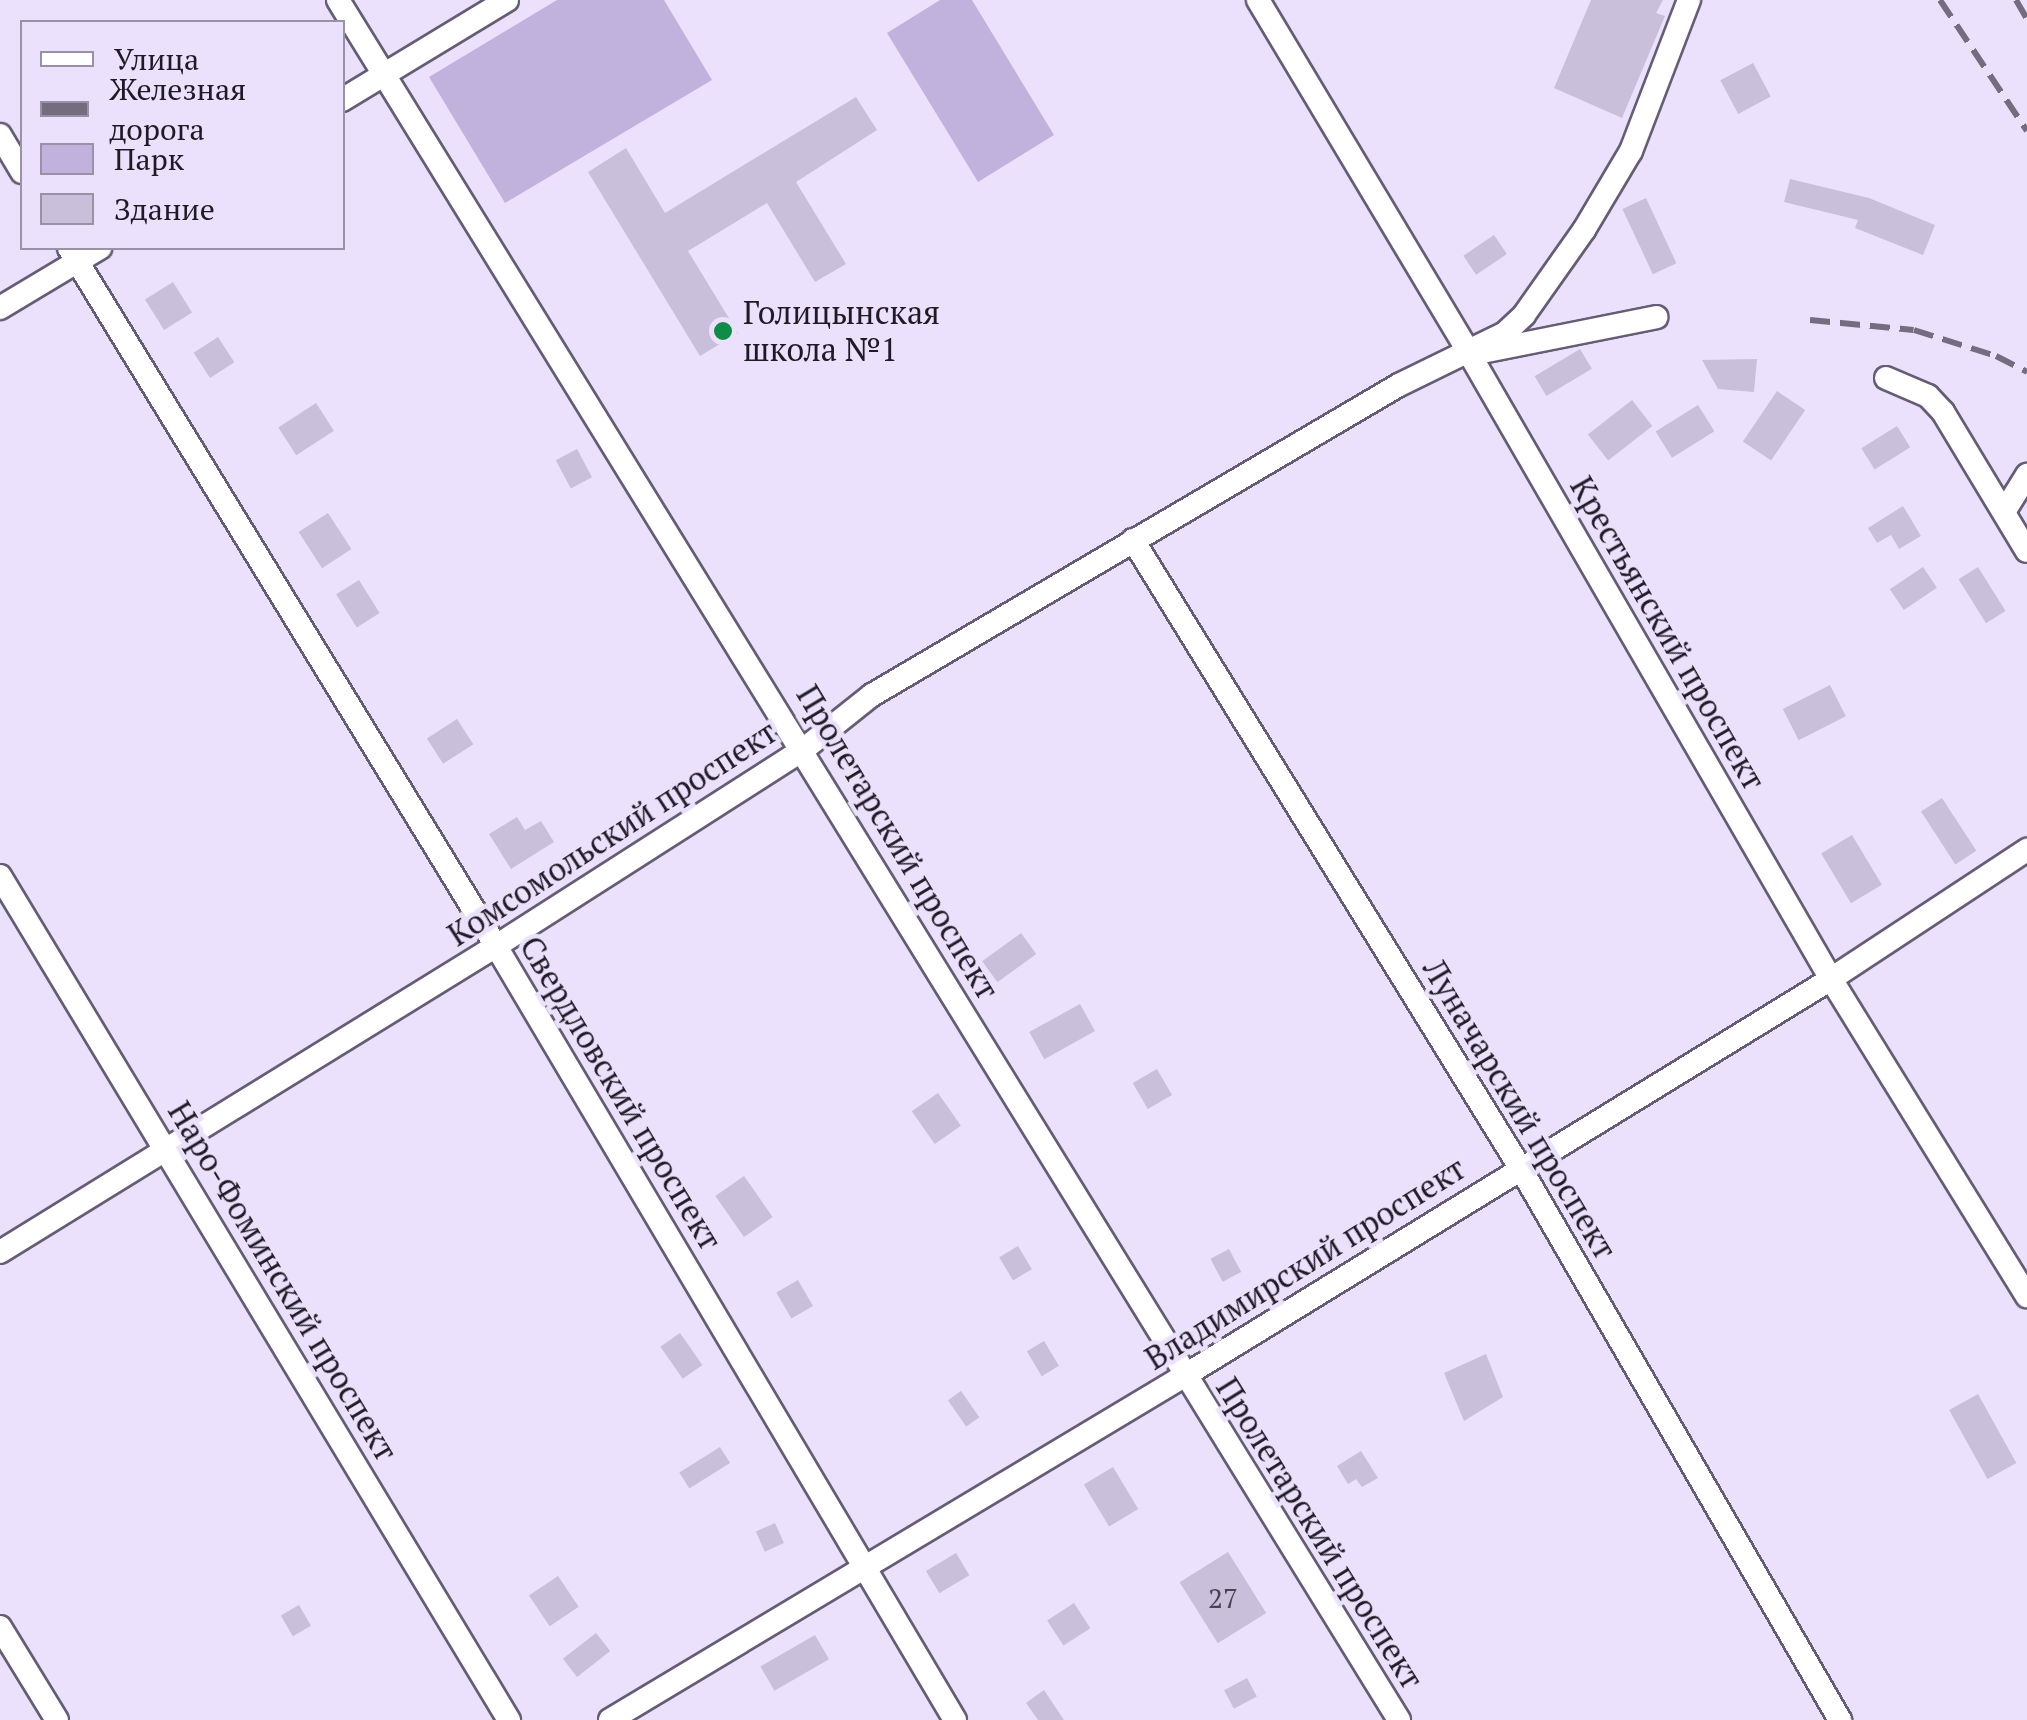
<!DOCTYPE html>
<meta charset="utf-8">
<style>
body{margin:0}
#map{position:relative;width:2027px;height:1720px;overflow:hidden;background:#ebe1fd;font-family:"PT Serif",serif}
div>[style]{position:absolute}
.green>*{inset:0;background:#c1b1dd}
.building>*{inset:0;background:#c9bfdb;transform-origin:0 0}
.roads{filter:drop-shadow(2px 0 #665c75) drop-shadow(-2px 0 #665c75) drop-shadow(0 2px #665c75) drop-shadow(0 -2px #665c75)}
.minor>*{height:22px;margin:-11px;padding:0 11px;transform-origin:11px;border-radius:11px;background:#fff}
.rail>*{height:6px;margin-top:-3px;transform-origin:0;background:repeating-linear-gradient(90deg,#736d7f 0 20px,transparent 0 30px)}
.dots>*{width:28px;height:28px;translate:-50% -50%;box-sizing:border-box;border:5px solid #ebe1fd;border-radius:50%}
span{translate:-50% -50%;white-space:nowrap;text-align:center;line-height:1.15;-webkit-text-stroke:9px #ebe1fd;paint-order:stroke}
.number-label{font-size:28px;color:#494452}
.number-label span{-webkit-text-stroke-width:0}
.poi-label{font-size:32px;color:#1e1b25}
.left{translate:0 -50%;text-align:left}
.street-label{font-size:32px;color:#1e1b25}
.legend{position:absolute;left:20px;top:20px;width:325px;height:230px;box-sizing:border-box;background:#ebe1fd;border:2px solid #9992a7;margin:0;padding:12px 18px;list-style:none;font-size:30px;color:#1e1b25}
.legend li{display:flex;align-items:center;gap:20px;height:50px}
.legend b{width:50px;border:2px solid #9992a7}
</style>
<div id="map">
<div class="green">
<i style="clip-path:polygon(557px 0,664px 0,712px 80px,505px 203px,429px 77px)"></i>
<i style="clip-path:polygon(940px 0,972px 0,1054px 135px,978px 182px,887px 33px)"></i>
</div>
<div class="building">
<i style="clip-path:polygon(1591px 0,1663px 0,1656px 13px,1665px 16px,1622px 118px,1554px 88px)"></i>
<i style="left:1753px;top:63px;width:38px;height:37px;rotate:62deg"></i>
<i style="clip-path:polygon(856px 97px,877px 130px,796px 182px,846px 264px,815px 282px,767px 203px,688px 251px,738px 333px,700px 356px,588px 172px,626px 148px,665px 213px)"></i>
<i style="clip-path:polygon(1790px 179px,1869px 198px,1935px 225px,1923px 255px,1855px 228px,1858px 220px,1784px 202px)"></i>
<i style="left:1646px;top:198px;width:72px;height:26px;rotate:65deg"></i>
<i style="left:1494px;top:235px;width:23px;height:37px;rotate:56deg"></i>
<i style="left:173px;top:282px;width:36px;height:33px;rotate:58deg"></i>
<i style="left:218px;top:337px;width:30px;height:29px;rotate:57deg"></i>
<i style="left:1580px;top:349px;width:23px;height:53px;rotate:59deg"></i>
<i style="clip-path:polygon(1757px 359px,1754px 392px,1718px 389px,1702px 360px)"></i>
<i style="left:1777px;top:391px;width:34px;height:61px;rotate:34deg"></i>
<i style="left:1632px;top:400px;width:33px;height:56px;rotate:52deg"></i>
<i style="left:316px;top:403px;width:33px;height:45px;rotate:57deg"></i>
<i style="left:1698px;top:405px;width:31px;height:50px;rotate:58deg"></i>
<i style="left:1897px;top:426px;width:25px;height:42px;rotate:58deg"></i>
<i style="left:577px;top:449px;width:32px;height:24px;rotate:62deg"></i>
<i style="clip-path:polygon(1903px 506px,1921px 536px,1899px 549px,1891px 535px,1877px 543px,1868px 528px)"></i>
<i style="left:328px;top:513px;width:43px;height:35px;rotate:57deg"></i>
<i style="left:1923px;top:567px;width:25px;height:40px;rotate:56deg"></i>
<i style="left:1978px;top:567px;width:52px;height:23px;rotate:58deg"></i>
<i style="left:359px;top:580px;width:39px;height:27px;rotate:58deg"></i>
<i style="left:1830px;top:685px;width:35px;height:53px;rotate:63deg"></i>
<i style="left:457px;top:719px;width:30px;height:36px;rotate:57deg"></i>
<i style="left:1942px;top:798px;width:63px;height:25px;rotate:57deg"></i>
<i style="clip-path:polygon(517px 817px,525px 830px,541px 821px,554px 842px,511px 869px,489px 834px)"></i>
<i style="left:1852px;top:835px;width:58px;height:36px;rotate:59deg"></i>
<i style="left:1021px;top:933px;width:26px;height:48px;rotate:54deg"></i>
<i style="left:1080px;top:1004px;width:31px;height:58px;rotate:61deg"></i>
<i style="left:1157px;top:1069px;width:30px;height:28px;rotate:60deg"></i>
<i style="left:938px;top:1093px;width:40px;height:32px;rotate:55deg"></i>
<i style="left:744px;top:1176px;width:50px;height:35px;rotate:55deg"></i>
<i style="left:1018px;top:1246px;width:27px;height:22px;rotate:59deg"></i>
<i style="left:1229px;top:1249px;width:26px;height:21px;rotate:62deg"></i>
<i style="left:798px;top:1280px;width:30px;height:25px;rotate:60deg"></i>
<i style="left:680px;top:1333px;width:39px;height:24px;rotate:55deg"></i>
<i style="left:1044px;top:1341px;width:29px;height:20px;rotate:59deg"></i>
<i style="clip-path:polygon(1486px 1354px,1503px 1397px,1464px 1421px,1444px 1373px)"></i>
<i style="left:961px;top:1391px;width:32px;height:16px;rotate:55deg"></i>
<i style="left:1978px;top:1394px;width:79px;height:33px;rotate:61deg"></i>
<i style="left:720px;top:1447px;width:19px;height:48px;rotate:58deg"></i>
<i style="clip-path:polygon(1361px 1451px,1378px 1478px,1362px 1487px,1356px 1479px,1348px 1484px,1337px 1466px)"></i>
<i style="left:1113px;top:1467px;width:49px;height:34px;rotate:59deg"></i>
<i style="left:775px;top:1523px;width:22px;height:21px;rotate:66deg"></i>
<i style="left:1228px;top:1552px;width:72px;height:57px;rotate:58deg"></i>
<i style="left:956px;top:1553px;width:26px;height:35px;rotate:59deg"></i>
<i style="left:558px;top:1576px;width:37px;height:35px;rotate:56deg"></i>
<i style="left:1074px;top:1603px;width:30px;height:32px;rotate:57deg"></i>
<i style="left:299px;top:1605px;width:24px;height:21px;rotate:60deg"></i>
<i style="left:596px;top:1633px;width:23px;height:42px;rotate:52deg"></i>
<i style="left:815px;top:1635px;width:28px;height:63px;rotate:60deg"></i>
<i style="left:1247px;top:1678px;width:21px;height:26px;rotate:62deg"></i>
<i style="clip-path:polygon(1044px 1690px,1064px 1720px,1038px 1720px,1026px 1703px)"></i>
</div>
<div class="roads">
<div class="minor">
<i style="left:338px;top:0;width:2021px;rotate:58.33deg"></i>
<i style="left:1258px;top:0;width:411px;rotate:59.1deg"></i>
<i style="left:1469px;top:353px;width:723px;rotate:59.96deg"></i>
<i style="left:1831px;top:979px;width:373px;rotate:58.3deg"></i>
<i style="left:342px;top:100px;width:193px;rotate:-31.2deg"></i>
<i style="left:0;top:135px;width:43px;rotate:59.3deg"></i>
<i style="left:69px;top:248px;width:818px;rotate:58.54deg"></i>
<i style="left:496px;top:946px;width:900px;rotate:59.33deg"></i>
<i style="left:0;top:308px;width:117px;rotate:-31deg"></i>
<i style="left:1482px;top:352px;width:178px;rotate:-11.3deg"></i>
<i style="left:1886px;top:378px;width:46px;rotate:23.2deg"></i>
<i style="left:1928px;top:396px;width:22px;rotate:47deg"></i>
<i style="left:1943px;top:412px;width:162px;rotate:58.9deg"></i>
<i style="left:2004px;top:512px;width:44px;rotate:-58.1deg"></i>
<i style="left:1133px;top:540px;width:739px;rotate:58.33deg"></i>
<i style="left:1521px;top:1169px;width:637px;rotate:59.93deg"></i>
<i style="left:0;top:876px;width:986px;rotate:58.91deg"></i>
<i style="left:0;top:1252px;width:583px;rotate:-31.67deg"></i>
<i style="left:496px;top:946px;width:366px;rotate:-32.6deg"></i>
<i style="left:804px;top:749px;width:87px;rotate:-38.5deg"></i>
<i style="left:872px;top:695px;width:611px;rotate:-30.47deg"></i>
<i style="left:1399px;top:385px;width:118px;rotate:-26.1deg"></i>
<i style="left:1505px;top:333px;width:26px;rotate:-43deg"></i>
<i style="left:1524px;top:315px;width:104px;rotate:-54.8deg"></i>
<i style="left:1584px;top:230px;width:92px;rotate:-59.3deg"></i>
<i style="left:1631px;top:151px;width:162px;rotate:-69deg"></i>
<i style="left:0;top:1627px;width:109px;rotate:58.5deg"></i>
<i style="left:610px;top:1720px;width:669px;rotate:-30.93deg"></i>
<i style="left:1184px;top:1376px;width:759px;rotate:-31.53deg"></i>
<i style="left:1831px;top:979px;width:235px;rotate:-33.4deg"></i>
</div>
</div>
<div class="rail">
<i style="left:1940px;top:0;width:157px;rotate:56.4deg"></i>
<i style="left:2016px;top:0;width:22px;rotate:60deg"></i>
<i style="left:1810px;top:320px;width:104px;rotate:5.5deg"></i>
<i style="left:1914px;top:330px;width:86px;rotate:17.6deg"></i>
<i style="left:1996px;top:356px;width:35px;rotate:27deg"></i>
</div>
<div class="dots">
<i style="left:723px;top:331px;background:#0f8d48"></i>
</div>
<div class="number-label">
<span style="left:1223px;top:1598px">27</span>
</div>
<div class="poi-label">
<span class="left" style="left:743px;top:331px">Голицынская<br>школа №1</span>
</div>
<div class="street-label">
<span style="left:1668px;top:633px;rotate:60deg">Крестьянский проспект</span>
<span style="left:612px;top:833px;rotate:-33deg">Комсомольский проспект</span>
<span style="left:898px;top:842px;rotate:59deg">Пролетарский проспект</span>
<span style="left:621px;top:1093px;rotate:59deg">Свердловский проспект</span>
<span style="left:1520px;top:1109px;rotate:59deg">Луначарский проспект</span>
<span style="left:1305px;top:1263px;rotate:-32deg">Владимирский проспект</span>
<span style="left:283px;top:1281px;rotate:59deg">Наро-Фоминский проспект</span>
<span style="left:1320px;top:1533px;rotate:58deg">Пролетарский проспект</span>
</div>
<ul class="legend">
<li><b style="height:12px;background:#fff"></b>Улица</li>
<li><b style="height:12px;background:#736d7f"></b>Железная дорога</li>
<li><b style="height:28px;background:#c1b1dd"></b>Парк</li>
<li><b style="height:28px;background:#c9bfdb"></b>Здание</li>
</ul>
</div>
